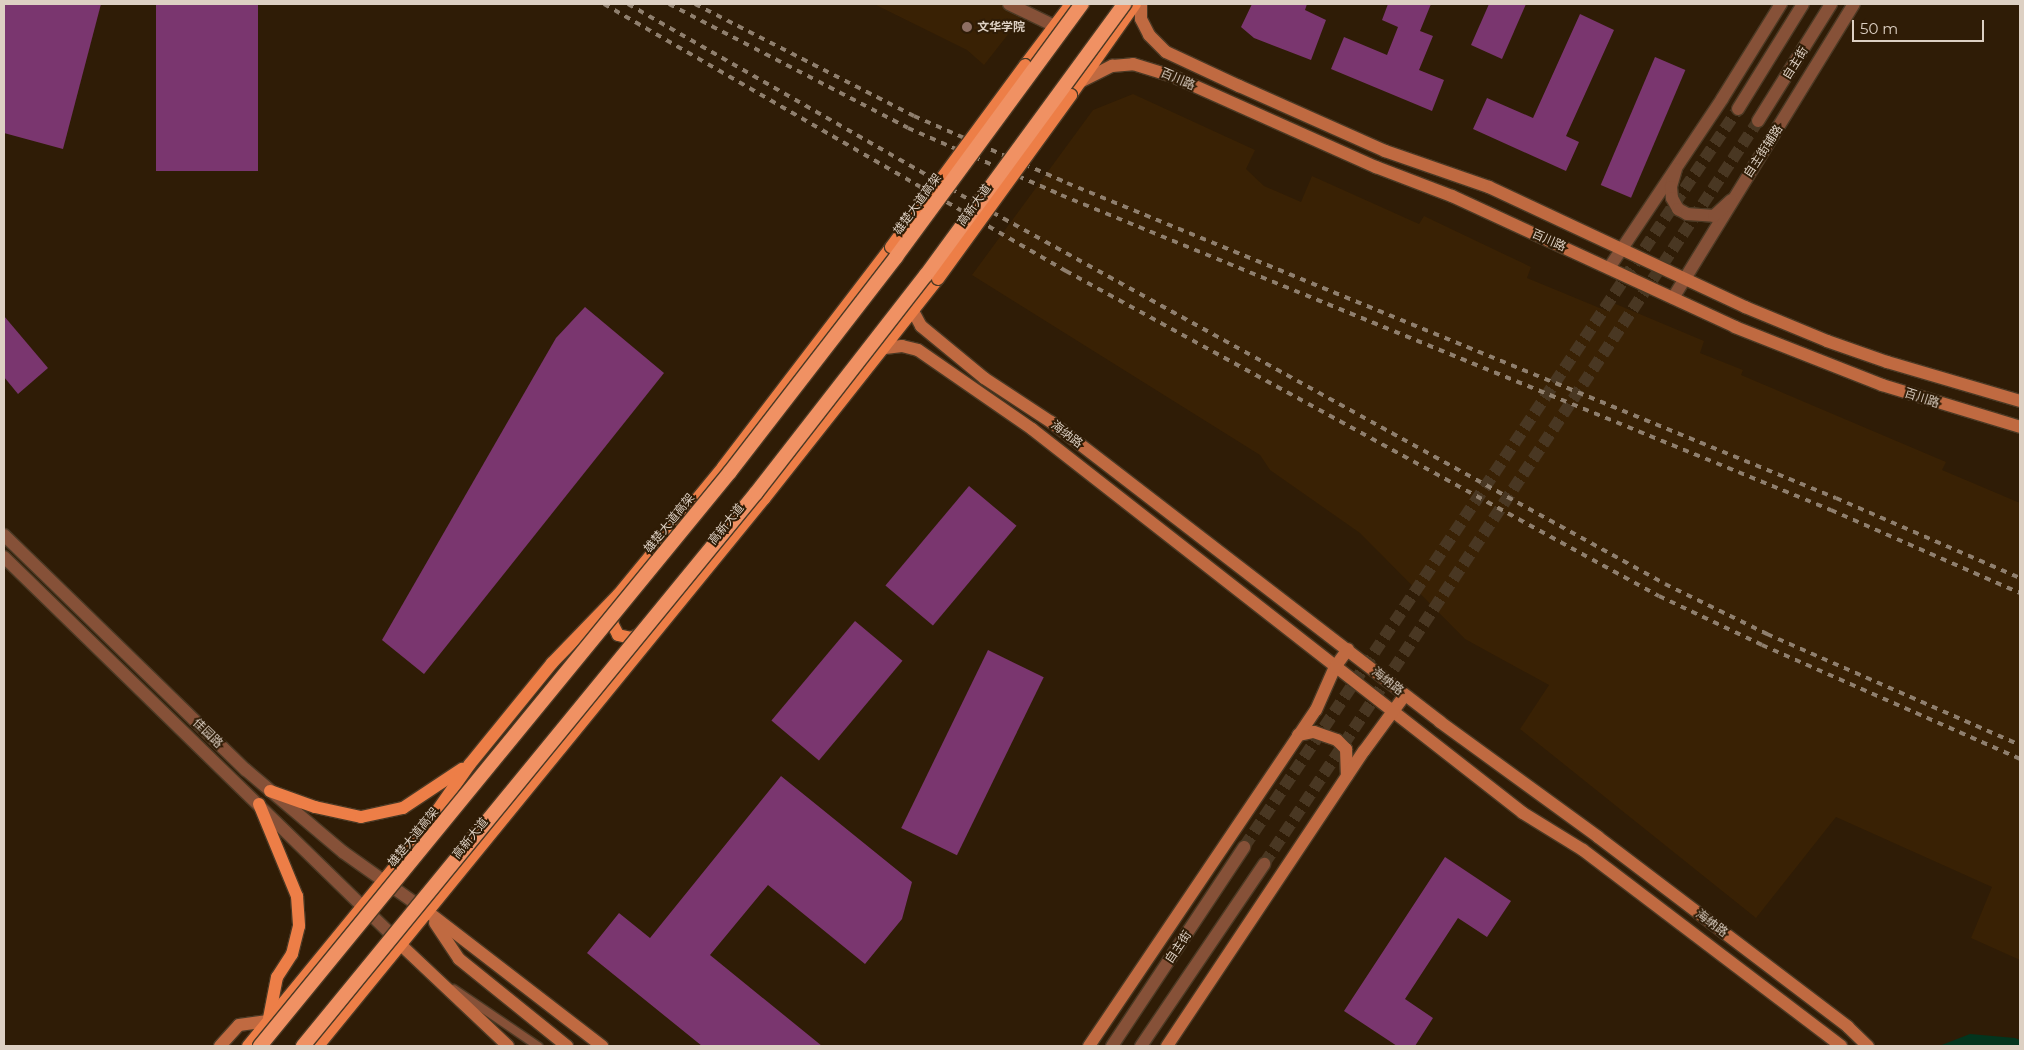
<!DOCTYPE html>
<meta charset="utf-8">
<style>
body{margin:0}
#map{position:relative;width:2024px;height:1050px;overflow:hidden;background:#2f1c06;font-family:Montserrat,"Noto Sans SC",sans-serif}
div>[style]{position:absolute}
.built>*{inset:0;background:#392104}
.green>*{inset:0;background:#03351e}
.building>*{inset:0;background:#7a366f;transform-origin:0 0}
.tertiary-tunnel>*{height:12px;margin-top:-6px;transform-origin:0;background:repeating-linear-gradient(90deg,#493722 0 12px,transparent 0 18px)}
.roads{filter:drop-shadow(1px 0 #4b3924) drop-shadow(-1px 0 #4b3924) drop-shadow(0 1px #4b3924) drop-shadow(0 -1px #4b3924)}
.service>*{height:8px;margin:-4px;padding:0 4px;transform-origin:4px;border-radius:4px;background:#865138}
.minor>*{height:12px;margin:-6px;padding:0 6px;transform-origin:6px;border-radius:6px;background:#865138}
.tertiary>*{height:12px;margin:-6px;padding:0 6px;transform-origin:6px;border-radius:6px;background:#865138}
.secondary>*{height:12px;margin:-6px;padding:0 6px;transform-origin:6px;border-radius:6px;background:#c06a41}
.primary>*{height:12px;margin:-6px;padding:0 6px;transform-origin:6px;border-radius:6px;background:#ed7e47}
.rail>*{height:4px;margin-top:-2px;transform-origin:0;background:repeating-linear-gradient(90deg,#8f7f6e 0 6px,transparent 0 12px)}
.bridges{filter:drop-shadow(1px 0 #4b3924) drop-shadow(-1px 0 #4b3924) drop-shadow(0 1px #4b3924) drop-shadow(0 -1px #4b3924)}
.primary-bridge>*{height:12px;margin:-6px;padding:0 6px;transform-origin:6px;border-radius:6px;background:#ed7e47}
.trunk-bridge>*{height:14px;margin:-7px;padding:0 7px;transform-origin:7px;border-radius:7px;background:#f09163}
.dots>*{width:14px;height:14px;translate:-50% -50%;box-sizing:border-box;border:2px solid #2f1c06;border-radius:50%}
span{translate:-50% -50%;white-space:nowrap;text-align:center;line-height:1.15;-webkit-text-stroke:4px #2f1c06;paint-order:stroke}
.poi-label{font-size:12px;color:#ddd0c3;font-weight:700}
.left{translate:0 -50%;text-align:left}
.street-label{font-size:12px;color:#ddd0c3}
.frame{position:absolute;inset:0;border:5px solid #ddd0c3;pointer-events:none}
.scale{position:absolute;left:1852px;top:20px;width:132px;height:22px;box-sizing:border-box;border:2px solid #ddd0c3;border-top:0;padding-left:6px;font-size:15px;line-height:18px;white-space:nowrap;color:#ddd0c3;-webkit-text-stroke:4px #2f1c06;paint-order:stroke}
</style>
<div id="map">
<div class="built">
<i style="clip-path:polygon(874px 4px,1032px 4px,984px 65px,967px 50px)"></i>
<i style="clip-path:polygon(1133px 94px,1255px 150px,1246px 169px,1264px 186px,1301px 202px,1312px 176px,1419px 224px,1424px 216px,1531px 267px,1527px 278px,1607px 311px,1611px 302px,1704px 341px,1700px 353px,1743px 370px,1741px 375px,1946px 462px,1942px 470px,2020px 503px,2020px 960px,1971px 938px,1992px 887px,1836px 817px,1756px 918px,1520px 729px,1549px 685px,1465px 639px,1360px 533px,1270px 470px,1260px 455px,972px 275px,1093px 110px)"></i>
</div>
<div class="green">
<i style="clip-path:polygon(1970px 1034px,2015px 1038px,2020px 1040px,2020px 1046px,1939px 1046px)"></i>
</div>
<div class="building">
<i style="clip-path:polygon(4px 4px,101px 4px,63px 149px,4px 133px)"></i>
<i style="left:156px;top:4px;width:102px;height:167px"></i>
<i style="clip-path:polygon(1252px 4px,1307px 4px,1305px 10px,1326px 20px,1311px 60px,1254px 38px,1241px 27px)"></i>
<i style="clip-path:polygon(1388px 4px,1431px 4px,1420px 31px,1433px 36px,1419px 70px,1444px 80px,1432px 111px,1331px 69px,1344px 37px,1387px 55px,1398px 27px,1382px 20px)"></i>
<i style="clip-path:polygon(1489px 4px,1526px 4px,1502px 59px,1471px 45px)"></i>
<i style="clip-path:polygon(1580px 14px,1614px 30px,1566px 136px,1579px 142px,1566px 171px,1473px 129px,1487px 98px,1533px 118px)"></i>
<i style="left:1655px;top:57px;width:33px;height:139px;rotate:23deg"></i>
<i style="clip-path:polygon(585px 307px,664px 373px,424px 674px,382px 640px,556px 338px)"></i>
<i style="clip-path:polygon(4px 316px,48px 368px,18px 394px,4px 377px)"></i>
<i style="left:969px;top:486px;width:62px;height:130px;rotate:40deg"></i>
<i style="left:855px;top:621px;width:62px;height:130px;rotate:40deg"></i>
<i style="left:988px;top:650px;width:62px;height:198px;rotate:26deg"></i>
<i style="clip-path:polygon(781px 776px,912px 882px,902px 919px,865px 964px,768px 885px,710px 955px,822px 1046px,702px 1046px,587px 953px,619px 913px,650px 938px)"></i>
<i style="clip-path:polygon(1445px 857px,1511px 901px,1487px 937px,1458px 918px,1405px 999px,1433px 1018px,1415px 1046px,1397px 1046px,1344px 1011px)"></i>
</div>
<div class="tertiary-tunnel">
<i style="left:1244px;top:847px;width:888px;rotate:-56.2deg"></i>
<i style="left:1264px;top:864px;width:892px;rotate:-56.38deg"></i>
</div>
<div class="roads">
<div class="service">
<i style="left:454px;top:989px;width:102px;rotate:34.2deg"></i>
</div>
<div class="minor">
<i style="left:1009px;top:4px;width:51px;rotate:25.6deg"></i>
<i style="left:1609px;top:268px;width:203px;rotate:-56.2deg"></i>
<i style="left:1722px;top:99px;width:112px;rotate:-58.2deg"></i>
<i style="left:1673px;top:298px;width:345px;rotate:-58.4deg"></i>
</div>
<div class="tertiary">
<i style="left:1738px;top:109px;width:123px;rotate:-58.2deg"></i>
<i style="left:1758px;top:121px;width:138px;rotate:-58deg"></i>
<i style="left:1676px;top:169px;width:19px;rotate:106deg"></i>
<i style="left:1671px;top:187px;width:11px;rotate:85deg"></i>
<i style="left:1672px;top:198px;width:13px;rotate:61deg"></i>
<i style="left:1678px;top:209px;width:10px;rotate:29deg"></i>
<i style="left:1687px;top:214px;width:27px;rotate:4deg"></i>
<i style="left:1714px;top:216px;width:23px;rotate:-43deg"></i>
<i style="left:4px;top:535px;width:337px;rotate:44.2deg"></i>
<i style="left:246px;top:770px;width:127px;rotate:40.2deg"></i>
<i style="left:343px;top:852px;width:100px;rotate:35.3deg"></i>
<i style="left:4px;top:557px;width:553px;rotate:44.27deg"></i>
<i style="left:1112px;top:1046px;width:239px;rotate:-56.4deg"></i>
<i style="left:1141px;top:1046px;width:220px;rotate:-55.9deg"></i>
</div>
<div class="secondary">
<i style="left:1141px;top:4px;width:15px;rotate:90deg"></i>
<i style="left:1141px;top:19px;width:18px;rotate:63deg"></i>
<i style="left:1149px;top:35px;width:24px;rotate:45deg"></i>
<i style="left:1166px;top:52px;width:81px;rotate:25deg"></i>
<i style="left:1239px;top:86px;width:160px;rotate:24deg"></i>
<i style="left:1385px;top:151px;width:110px;rotate:19.1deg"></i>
<i style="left:1489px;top:187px;width:283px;rotate:25.1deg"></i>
<i style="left:1745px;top:307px;width:89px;rotate:22.5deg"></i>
<i style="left:1827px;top:341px;width:64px;rotate:19.3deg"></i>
<i style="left:1887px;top:362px;width:139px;rotate:16.3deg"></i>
<i style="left:1082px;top:81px;width:34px;rotate:-27deg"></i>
<i style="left:1112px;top:66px;width:21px;rotate:-5deg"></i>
<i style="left:1133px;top:64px;width:39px;rotate:17deg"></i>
<i style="left:1170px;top:75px;width:226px;rotate:24.1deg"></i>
<i style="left:1376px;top:167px;width:81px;rotate:20.9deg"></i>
<i style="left:1452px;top:196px;width:312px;rotate:24.8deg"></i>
<i style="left:1735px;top:327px;width:158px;rotate:21.5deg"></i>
<i style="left:1882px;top:385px;width:144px;rotate:16.9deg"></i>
<i style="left:913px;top:311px;width:17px;rotate:62deg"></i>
<i style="left:921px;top:326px;width:82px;rotate:39.5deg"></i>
<i style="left:984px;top:378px;width:80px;rotate:33.3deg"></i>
<i style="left:1051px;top:422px;width:491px;rotate:37.6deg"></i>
<i style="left:1440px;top:722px;width:195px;rotate:36deg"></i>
<i style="left:1598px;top:837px;width:314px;rotate:37.2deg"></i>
<i style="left:1848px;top:1027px;width:28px;rotate:44deg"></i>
<i style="left:885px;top:348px;width:17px;rotate:-7deg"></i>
<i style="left:902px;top:346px;width:16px;rotate:14deg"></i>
<i style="left:918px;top:350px;width:139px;rotate:34.7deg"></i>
<i style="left:1032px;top:429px;width:623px;rotate:38.03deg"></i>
<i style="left:1523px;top:813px;width:70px;rotate:31.7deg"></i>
<i style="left:1583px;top:850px;width:324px;rotate:37.2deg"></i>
<i style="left:1298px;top:735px;width:16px;rotate:-11deg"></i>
<i style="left:1314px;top:732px;width:24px;rotate:19deg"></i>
<i style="left:1337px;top:740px;width:13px;rotate:45deg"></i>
<i style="left:1346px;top:749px;width:27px;rotate:88deg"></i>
<i style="left:428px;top:912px;width:220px;rotate:37.6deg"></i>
<i style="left:435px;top:923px;width:43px;rotate:56.3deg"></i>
<i style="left:459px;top:959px;width:139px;rotate:38.9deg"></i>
<i style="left:401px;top:945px;width:147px;rotate:43.3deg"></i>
<i style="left:220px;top:1046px;width:28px;rotate:-48deg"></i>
<i style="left:239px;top:1025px;width:29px;rotate:-8deg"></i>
<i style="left:1089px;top:1046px;width:405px;rotate:-56deg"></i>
<i style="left:1316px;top:710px;width:47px;rotate:-66.2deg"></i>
<i style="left:1335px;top:667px;width:22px;rotate:-54deg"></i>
<i style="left:1167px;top:1046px;width:355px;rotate:-56.3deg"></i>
<i style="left:1364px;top:751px;width:69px;rotate:-53.8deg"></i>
</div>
<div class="primary">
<i style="left:1025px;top:65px;width:76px;rotate:-53deg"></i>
<i style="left:1071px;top:95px;width:111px;rotate:-54.9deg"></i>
<i style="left:615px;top:610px;width:13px;rotate:103deg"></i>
<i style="left:612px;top:623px;width:13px;rotate:63deg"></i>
<i style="left:618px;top:635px;width:13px;rotate:13deg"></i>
<i style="left:631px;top:638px;width:14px;rotate:-25deg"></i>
<i style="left:270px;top:791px;width:48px;rotate:19.6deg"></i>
<i style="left:315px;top:807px;width:47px;rotate:12.3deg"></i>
<i style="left:361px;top:817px;width:43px;rotate:-12.1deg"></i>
<i style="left:403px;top:808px;width:71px;rotate:-33.5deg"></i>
<i style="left:259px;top:804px;width:100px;rotate:67.6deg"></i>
<i style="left:297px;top:896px;width:30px;rotate:86deg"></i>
<i style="left:299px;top:926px;width:29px;rotate:104deg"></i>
<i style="left:292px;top:954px;width:27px;rotate:123deg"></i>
<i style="left:277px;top:977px;width:42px;rotate:101deg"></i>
<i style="left:248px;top:1046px;width:265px;rotate:-50.7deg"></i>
<i style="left:416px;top:841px;width:94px;rotate:-55deg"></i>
<i style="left:470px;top:764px;width:130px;rotate:-50.9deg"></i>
<i style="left:552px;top:663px;width:95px;rotate:-45.9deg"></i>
<i style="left:618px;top:595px;width:166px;rotate:-50.6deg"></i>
<i style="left:723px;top:467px;width:277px;rotate:-52.6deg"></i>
<i style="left:318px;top:1046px;width:706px;rotate:-50.81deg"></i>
<i style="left:764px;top:499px;width:280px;rotate:-51.7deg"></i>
</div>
</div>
<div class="rail">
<i style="left:604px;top:4px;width:534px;rotate:30.02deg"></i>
<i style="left:1066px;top:271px;width:676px;rotate:28.73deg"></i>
<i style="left:1659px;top:596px;width:114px;rotate:25.4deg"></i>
<i style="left:1762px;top:645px;width:282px;rotate:23.8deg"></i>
<i style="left:628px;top:4px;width:384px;rotate:29.8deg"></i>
<i style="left:961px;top:195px;width:804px;rotate:28.92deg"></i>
<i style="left:1665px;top:584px;width:114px;rotate:26.1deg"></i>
<i style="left:1767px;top:634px;width:276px;rotate:23.7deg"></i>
<i style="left:669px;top:4px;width:269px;rotate:27.4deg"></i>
<i style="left:908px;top:128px;width:167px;rotate:23.6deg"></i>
<i style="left:1061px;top:195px;width:832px;rotate:22.25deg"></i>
<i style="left:1831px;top:510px;width:206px;rotate:23.7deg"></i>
<i style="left:695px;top:4px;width:246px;rotate:27.1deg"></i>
<i style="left:914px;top:116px;width:167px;rotate:23.6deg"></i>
<i style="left:1067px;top:183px;width:831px;rotate:22.28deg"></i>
<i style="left:1836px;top:498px;width:201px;rotate:23.5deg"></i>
</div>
<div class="bridges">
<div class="primary-bridge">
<i style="left:891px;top:247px;width:226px;rotate:-53.6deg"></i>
<i style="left:938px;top:279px;width:227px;rotate:-54.1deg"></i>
</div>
<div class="trunk-bridge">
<i style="left:260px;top:1046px;width:742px;rotate:-50.69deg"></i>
<i style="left:730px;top:472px;width:272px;rotate:-52.3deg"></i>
<i style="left:896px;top:257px;width:314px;rotate:-53.7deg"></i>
<i style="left:303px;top:1046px;width:715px;rotate:-50.68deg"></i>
<i style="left:756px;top:493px;width:276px;rotate:-52.1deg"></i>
<i style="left:926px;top:275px;width:336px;rotate:-53.8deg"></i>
</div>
</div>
<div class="dots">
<i style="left:967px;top:27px;background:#8d6e63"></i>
</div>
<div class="poi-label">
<span class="left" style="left:977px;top:27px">文华学院</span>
</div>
<div class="street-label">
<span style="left:1795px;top:63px;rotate:-58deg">自主街</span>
<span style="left:1178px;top:79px;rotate:23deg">百川路</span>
<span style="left:1763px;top:151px;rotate:-57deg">自主街辅路</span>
<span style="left:917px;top:204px;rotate:-54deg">雄楚大道高架</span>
<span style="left:974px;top:205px;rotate:-54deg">高新大道</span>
<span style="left:1549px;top:240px;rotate:24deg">百川路</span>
<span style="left:1922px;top:398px;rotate:18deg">百川路</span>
<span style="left:1067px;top:434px;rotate:37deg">海纳路</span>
<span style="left:669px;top:523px;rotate:-51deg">雄楚大道高架</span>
<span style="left:726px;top:524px;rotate:-51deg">高新大道</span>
<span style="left:1388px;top:681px;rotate:38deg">海纳路</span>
<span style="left:208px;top:733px;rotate:44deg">佳园路</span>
<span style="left:413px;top:837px;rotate:-51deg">雄楚大道高架</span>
<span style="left:470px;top:838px;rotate:-51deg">高新大道</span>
<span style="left:1712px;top:923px;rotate:37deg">海纳路</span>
<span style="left:1178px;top:947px;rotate:-56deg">自主街</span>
</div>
<div class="frame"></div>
<div class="scale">50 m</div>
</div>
